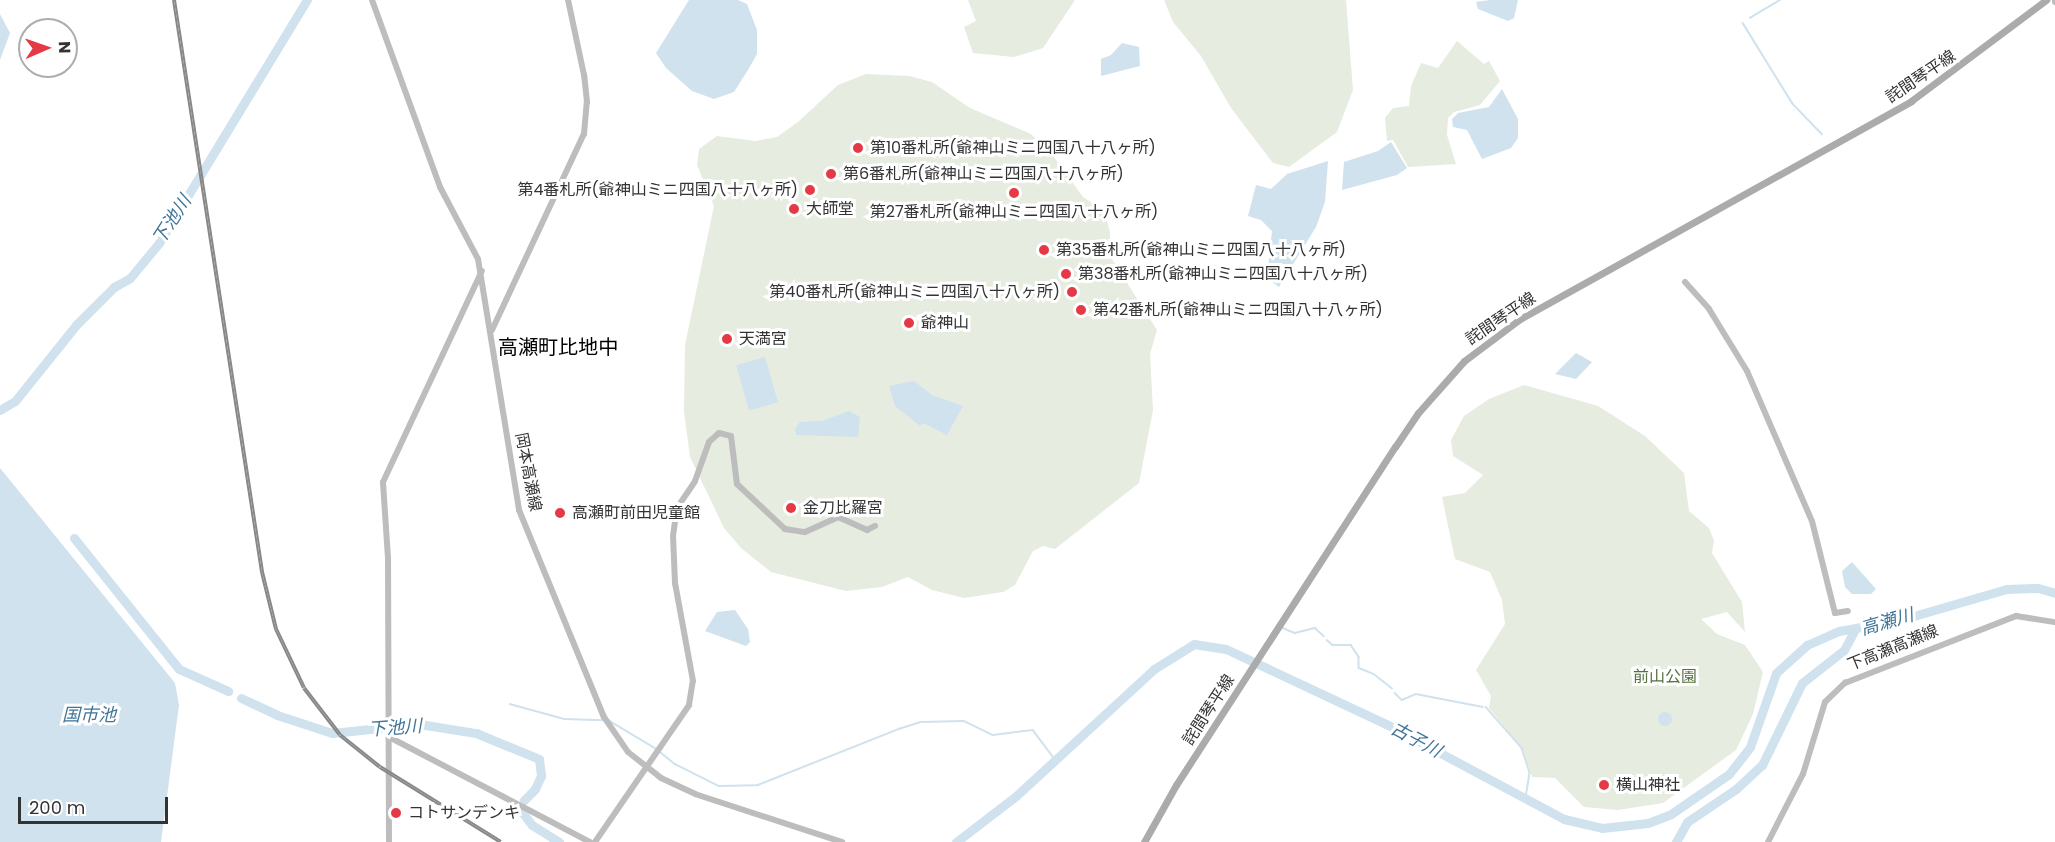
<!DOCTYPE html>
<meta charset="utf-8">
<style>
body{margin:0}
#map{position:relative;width:2055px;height:842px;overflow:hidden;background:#fff;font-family:Poppins,"Noto Sans JP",sans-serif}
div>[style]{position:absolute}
.green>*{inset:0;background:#e6ecdf}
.water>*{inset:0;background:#cfe2ee;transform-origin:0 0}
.round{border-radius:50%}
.stream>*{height:1.5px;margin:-0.75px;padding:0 0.75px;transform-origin:0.75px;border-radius:0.75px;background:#cfe2ee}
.river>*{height:9px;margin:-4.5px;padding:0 4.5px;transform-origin:4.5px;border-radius:4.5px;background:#cfe2ee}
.secondary>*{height:6px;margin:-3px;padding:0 3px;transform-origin:3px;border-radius:3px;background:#bdbdbd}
.primary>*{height:7px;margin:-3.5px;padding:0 3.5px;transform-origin:3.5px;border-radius:3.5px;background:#ababab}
.rail>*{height:4px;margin-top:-2px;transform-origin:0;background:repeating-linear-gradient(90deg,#fff 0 4.5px,#888 0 9px);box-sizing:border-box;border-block:2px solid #888}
.dots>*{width:16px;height:16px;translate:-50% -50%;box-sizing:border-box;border:3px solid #fff;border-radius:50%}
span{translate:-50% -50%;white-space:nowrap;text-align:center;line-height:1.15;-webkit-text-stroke:6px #fff;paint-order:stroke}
.street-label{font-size:16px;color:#333}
.poi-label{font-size:16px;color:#333}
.left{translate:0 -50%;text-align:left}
.right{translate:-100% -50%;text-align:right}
.park-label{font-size:16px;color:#56703f}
.water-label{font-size:18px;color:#3f7597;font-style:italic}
.quarter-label{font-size:20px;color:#000}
.north{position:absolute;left:18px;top:18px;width:60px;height:60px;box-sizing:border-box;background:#fff;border:2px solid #adadad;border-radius:50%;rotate:88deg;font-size:16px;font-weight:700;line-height:24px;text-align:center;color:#333}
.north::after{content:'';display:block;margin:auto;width:21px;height:27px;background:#e63946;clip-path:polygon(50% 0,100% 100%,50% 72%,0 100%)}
.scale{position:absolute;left:18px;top:797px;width:150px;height:27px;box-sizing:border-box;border:3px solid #333;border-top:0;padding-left:8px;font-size:18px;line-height:21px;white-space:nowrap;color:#333;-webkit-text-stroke:4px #fff;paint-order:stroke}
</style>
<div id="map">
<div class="green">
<i style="clip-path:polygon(968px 0,1075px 0,1043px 48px,1014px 57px,973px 53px,964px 27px,976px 21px)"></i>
<i style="clip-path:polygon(1164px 0,1346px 0,1353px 90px,1337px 132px,1289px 167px,1273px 163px,1231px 108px,1201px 56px,1173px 22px)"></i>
<i style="clip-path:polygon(1457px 41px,1484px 64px,1489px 61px,1500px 81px,1480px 105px,1454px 112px,1448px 118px,1447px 135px,1456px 164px,1408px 167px,1393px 140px,1387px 141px,1385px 118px,1393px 108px,1409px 106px,1411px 86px,1421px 63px,1438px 68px)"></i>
<i style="clip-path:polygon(866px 74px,909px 76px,932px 82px,970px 108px,1031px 134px,1051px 153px,1083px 197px,1104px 211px,1110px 232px,1110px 256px,1157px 330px,1150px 354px,1153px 410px,1139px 483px,1055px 549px,1043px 546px,1033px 551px,1015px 585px,1003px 592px,964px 598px,932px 590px,908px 577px,882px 587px,846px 591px,771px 572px,741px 548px,724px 528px,690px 457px,684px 412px,685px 345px,714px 206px,697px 165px,699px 149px,717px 136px,755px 141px,777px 137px,798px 122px,838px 85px)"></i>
<i style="clip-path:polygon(1524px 385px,1598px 406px,1645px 436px,1684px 473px,1689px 511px,1709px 528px,1714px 541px,1712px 553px,1742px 602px,1745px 632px,1727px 612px,1701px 619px,1717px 634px,1745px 645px,1763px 672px,1753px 714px,1736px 750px,1663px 803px,1618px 810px,1584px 807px,1555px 778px,1532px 777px,1523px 750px,1489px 708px,1491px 696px,1476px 670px,1505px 624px,1502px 600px,1490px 572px,1455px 559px,1442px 497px,1465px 493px,1483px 475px,1453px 456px,1451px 440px,1464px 416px,1489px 399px)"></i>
</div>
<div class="water">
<i style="clip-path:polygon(689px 0,738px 0,747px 4px,757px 30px,757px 54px,748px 70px,734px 92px,714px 99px,692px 91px,666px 68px,656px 53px)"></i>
<i style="clip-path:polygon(1490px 0,1518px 0,1514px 18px,1508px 21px,1478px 9px,1476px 2px)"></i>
<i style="clip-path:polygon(0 14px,10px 33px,0 60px)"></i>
<i style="clip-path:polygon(1122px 43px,1139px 47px,1140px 66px,1101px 76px,1101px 59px,1111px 55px)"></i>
<i style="clip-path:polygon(1502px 89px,1518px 119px,1518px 138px,1511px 148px,1482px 159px,1467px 130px,1453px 127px,1452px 119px,1458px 113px,1489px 107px)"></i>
<i style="clip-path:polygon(1391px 142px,1407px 168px,1397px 175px,1342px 190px,1344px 162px,1378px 151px)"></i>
<i style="clip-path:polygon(1328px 161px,1325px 202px,1316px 227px,1279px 287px,1267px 278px,1272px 231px,1261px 220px,1248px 216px,1256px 185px,1271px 189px,1287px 174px)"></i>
<i style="clip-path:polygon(1576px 353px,1592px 362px,1576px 379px,1555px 374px)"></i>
<i style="left:765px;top:357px;width:47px;height:30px;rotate:74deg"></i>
<i style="clip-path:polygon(914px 381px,932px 395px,963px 406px,947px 435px,923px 423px,920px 426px,895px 406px,889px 386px)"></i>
<i style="clip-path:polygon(849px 411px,860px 417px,858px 437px,796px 435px,795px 429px,800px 422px,822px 421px)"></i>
<i style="clip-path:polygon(0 468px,175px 683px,179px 705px,161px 842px,0 842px)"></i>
<i style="clip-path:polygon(1852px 562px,1876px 589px,1871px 594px,1852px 594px,1845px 587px,1842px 571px)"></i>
<i style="clip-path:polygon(735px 610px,748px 629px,750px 642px,746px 646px,705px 631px,717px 612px)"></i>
<i class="round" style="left:1658px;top:712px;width:14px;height:14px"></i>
</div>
<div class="stream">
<i style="left:1750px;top:18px;width:35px;rotate:-31deg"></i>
<i style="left:1743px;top:23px;width:95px;rotate:58.3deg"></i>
<i style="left:1793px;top:104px;width:42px;rotate:46deg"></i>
<i style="left:1283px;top:628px;width:13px;rotate:23deg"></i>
<i style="left:1295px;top:633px;width:21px;rotate:-14deg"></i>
<i style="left:1315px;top:628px;width:12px;rotate:42deg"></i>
<i style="left:1327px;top:640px;width:8px;rotate:40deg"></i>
<i style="left:1333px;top:645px;width:18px"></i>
<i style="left:1351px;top:645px;width:14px;rotate:56deg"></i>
<i style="left:1359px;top:657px;width:11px;rotate:90deg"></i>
<i style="left:1359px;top:668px;width:16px;rotate:22deg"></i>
<i style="left:1374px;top:674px;width:23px;rotate:38deg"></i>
<i style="left:1395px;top:693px;width:10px;rotate:45deg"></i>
<i style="left:1402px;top:700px;width:15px;rotate:-23deg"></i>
<i style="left:1416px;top:694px;width:68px;rotate:11deg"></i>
<i style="left:510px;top:704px;width:57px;rotate:15.3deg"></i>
<i style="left:565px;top:719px;width:38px;rotate:2deg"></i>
<i style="left:1486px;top:707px;width:55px;rotate:48.7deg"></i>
<i style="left:1522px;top:748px;width:26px;rotate:72deg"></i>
<i style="left:1530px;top:773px;width:25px;rotate:99deg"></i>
<i style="left:608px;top:720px;width:55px;rotate:30.8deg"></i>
<i style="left:659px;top:751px;width:21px;rotate:39deg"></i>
<i style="left:675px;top:764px;width:49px;rotate:26.6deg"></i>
<i style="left:719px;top:786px;width:39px;rotate:-1deg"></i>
<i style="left:758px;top:785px;width:152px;rotate:-21.7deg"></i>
<i style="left:899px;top:729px;width:23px;rotate:-18deg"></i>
<i style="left:921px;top:722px;width:43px;rotate:-1.3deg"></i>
<i style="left:964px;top:721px;width:32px;rotate:26deg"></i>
<i style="left:993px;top:735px;width:40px;rotate:-7.1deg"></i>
<i style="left:1033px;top:730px;width:38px;rotate:53deg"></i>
</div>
<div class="river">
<i style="left:0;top:410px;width:17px;rotate:-31deg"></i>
<i style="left:15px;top:401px;width:97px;rotate:-51.2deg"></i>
<i style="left:76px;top:325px;width:54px;rotate:-45deg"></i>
<i style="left:114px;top:287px;width:18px;rotate:-29deg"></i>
<i style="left:130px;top:278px;width:45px;rotate:-50.4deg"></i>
<i style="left:159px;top:243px;width:285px;rotate:-58.7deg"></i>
<i style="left:74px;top:538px;width:168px;rotate:51.3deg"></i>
<i style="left:179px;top:669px;width:54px;rotate:24.2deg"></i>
<i style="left:241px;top:698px;width:40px;rotate:25deg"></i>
<i style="left:277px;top:715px;width:58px;rotate:18.1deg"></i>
<i style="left:332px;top:733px;width:87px;rotate:-5.9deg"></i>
<i style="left:419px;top:724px;width:58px;rotate:9deg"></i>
<i style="left:476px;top:733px;width:68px;rotate:22.4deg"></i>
<i style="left:539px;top:759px;width:17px;rotate:83deg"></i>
<i style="left:541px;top:776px;width:14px;rotate:115deg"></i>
<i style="left:535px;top:789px;width:16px;rotate:135deg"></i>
<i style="left:519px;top:808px;width:21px;rotate:53deg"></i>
<i style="left:532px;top:825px;width:32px;rotate:32deg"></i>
<i style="left:956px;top:842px;width:76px;rotate:-37.5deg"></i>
<i style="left:1016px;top:796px;width:188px;rotate:-42.6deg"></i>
<i style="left:1154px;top:669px;width:47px;rotate:-32deg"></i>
<i style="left:1194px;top:644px;width:32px;rotate:9deg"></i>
<i style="left:1226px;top:649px;width:177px;rotate:25.1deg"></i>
<i style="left:1386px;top:724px;width:202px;rotate:28.1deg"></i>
<i style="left:1564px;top:819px;width:39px;rotate:13deg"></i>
<i style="left:1602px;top:828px;width:46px;rotate:-6.2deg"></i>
<i style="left:1648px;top:823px;width:25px;rotate:-21deg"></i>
<i style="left:1671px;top:814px;width:70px;rotate:-34.6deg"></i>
<i style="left:1729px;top:774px;width:34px;rotate:-52deg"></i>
<i style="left:1750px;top:747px;width:78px;rotate:-70.6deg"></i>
<i style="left:1776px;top:673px;width:42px;rotate:-42.1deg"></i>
<i style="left:1807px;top:645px;width:35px;rotate:-24deg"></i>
<i style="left:1839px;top:631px;width:62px;rotate:-10.2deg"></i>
<i style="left:1900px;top:620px;width:111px;rotate:-16.2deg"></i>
<i style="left:2007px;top:589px;width:31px;rotate:-2deg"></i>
<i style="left:2038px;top:588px;width:18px;rotate:16deg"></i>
<i style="left:1676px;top:842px;width:23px;rotate:-61deg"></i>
<i style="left:1687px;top:822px;width:59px;rotate:-34deg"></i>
<i style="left:1736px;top:789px;width:35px;rotate:-43deg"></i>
<i style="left:1762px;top:765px;width:91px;rotate:-64deg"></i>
<i style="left:1802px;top:683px;width:53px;rotate:-38.2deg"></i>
<i style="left:1844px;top:650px;width:21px;rotate:-62deg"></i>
</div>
<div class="secondary">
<i style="left:372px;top:0;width:199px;rotate:70deg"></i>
<i style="left:440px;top:187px;width:81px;rotate:62.2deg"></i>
<i style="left:478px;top:259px;width:254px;rotate:80.7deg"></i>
<i style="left:519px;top:510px;width:224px;rotate:67.7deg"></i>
<i style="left:604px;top:717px;width:42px;rotate:55.6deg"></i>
<i style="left:628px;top:752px;width:42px;rotate:38.2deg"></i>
<i style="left:661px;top:778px;width:38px;rotate:25deg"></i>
<i style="left:695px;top:794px;width:155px;rotate:18.1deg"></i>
<i style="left:2055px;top:0;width:2px;rotate:90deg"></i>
<i style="left:1685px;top:282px;width:36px;rotate:48deg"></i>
<i style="left:1709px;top:309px;width:73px;rotate:58.5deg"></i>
<i style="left:1747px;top:371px;width:163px;rotate:66.6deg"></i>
<i style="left:1812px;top:521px;width:95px;rotate:76deg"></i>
<i style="left:1835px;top:613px;width:13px;rotate:-9deg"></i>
<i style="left:492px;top:330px;width:217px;rotate:-64.9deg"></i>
<i style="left:584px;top:134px;width:32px;rotate:-85deg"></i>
<i style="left:587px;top:102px;width:27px;rotate:-96deg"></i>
<i style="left:584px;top:75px;width:77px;rotate:-102deg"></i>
<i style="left:389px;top:737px;width:227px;rotate:27.6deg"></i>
<i style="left:389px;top:842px;width:284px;rotate:-90.2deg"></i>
<i style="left:388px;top:558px;width:76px;rotate:-93.8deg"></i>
<i style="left:383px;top:482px;width:233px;rotate:-64.9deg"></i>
<i style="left:595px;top:842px;width:166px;rotate:-55.5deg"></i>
<i style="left:689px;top:705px;width:24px;rotate:-81deg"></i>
<i style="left:693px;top:681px;width:100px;rotate:-100.4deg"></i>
<i style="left:675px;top:583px;width:47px;rotate:-92.4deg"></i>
<i style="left:673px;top:536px;width:28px;rotate:-82deg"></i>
<i style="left:677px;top:508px;width:32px;rotate:-56deg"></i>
<i style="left:695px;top:481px;width:41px;rotate:-70.3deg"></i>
<i style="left:709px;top:442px;width:13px;rotate:-42deg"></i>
<i style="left:719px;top:433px;width:12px;rotate:14deg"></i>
<i style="left:731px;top:436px;width:48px;rotate:82.9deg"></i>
<i style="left:737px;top:484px;width:66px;rotate:43.2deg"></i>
<i style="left:785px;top:529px;width:20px;rotate:9deg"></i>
<i style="left:805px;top:532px;width:36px;rotate:-24deg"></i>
<i style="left:838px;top:517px;width:32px;rotate:24deg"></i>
<i style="left:867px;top:530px;width:9px;rotate:-27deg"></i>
<i style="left:1768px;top:842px;width:76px;rotate:-62.8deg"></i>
<i style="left:1803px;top:774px;width:75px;rotate:-73deg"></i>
<i style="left:1825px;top:702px;width:28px;rotate:-44deg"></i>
<i style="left:1845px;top:683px;width:184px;rotate:-21.4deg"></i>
<i style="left:2016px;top:616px;width:39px;rotate:9deg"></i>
</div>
<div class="primary">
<i style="left:1144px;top:842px;width:65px;rotate:-60.7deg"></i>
<i style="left:1176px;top:785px;width:403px;rotate:-57.1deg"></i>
<i style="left:1395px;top:447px;width:41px;rotate:-55.9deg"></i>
<i style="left:1418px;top:413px;width:69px;rotate:-48.5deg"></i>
<i style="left:1464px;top:361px;width:70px;rotate:-36.9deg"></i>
<i style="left:1520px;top:319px;width:448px;rotate:-29.1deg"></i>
<i style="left:1911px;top:101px;width:169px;rotate:-36.8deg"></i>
</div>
<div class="rail">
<i style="left:174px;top:0;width:579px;rotate:81.25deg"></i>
<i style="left:262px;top:572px;width:59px;rotate:76.2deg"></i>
<i style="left:276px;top:629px;width:65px;rotate:64.6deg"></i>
<i style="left:304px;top:688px;width:59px;rotate:52.5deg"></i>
<i style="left:340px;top:735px;width:51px;rotate:38.7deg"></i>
<i style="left:380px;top:767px;width:142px;rotate:31.8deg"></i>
</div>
<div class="dots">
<i style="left:858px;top:148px;background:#e63946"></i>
<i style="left:831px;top:174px;background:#e63946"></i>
<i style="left:810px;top:190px;background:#e63946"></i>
<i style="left:1014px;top:193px;background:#e63946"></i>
<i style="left:794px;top:209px;background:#e63946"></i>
<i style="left:1044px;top:250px;background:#e63946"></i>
<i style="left:1066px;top:274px;background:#e63946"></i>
<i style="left:1072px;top:292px;background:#e63946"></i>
<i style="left:1081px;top:310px;background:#e63946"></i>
<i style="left:909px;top:323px;background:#e63946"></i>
<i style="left:727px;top:339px;background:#e63946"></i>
<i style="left:791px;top:508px;background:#e63946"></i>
<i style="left:560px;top:513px;background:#e63946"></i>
<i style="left:1604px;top:785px;background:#e63946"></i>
<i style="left:396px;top:813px;background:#e63946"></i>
</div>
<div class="street-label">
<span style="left:1921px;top:77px;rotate:-34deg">詫間琴平線</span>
<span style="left:1501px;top:319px;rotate:-34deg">詫間琴平線</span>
<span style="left:528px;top:472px;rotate:79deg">岡本高瀬線</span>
<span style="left:1893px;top:648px;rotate:-22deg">下高瀬高瀬線</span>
<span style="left:1209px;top:710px;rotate:-57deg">詫間琴平線</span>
</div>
<div class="poi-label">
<span class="left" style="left:870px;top:148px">第10番札所(爺神山ミニ四国八十八ヶ所)</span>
<span class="left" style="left:843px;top:174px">第6番札所(爺神山ミニ四国八十八ヶ所)</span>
<span class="right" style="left:798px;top:190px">第4番札所(爺神山ミニ四国八十八ヶ所)</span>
<span class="left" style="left:806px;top:209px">大師堂</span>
<span style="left:1014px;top:212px">第27番札所(爺神山ミニ四国八十八ヶ所)</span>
<span class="left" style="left:1056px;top:250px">第35番札所(爺神山ミニ四国八十八ヶ所)</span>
<span class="left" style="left:1078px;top:274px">第38番札所(爺神山ミニ四国八十八ヶ所)</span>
<span class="right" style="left:1060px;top:292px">第40番札所(爺神山ミニ四国八十八ヶ所)</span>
<span class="left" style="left:1093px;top:310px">第42番札所(爺神山ミニ四国八十八ヶ所)</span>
<span class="left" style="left:921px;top:323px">爺神山</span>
<span class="left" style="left:739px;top:339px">天満宮</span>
<span class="left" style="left:803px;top:508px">金刀比羅宮</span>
<span class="left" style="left:572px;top:513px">高瀬町前田児童館</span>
<span class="left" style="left:1616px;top:785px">横山神社</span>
<span class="left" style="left:408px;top:813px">コトサンデンキ</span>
</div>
<div class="park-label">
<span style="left:1665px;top:677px">前山公園</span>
</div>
<div class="water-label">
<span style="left:172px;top:220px;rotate:-57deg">下池川</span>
<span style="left:1887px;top:622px;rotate:-16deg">高瀬川</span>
<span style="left:89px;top:715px">国市池</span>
<span style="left:395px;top:728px;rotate:-4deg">下池川</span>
<span style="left:1416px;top:740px;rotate:28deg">古子川</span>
</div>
<div class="quarter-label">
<span style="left:558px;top:347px">高瀬町比地中</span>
</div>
<div class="north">N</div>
<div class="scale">200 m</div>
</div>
